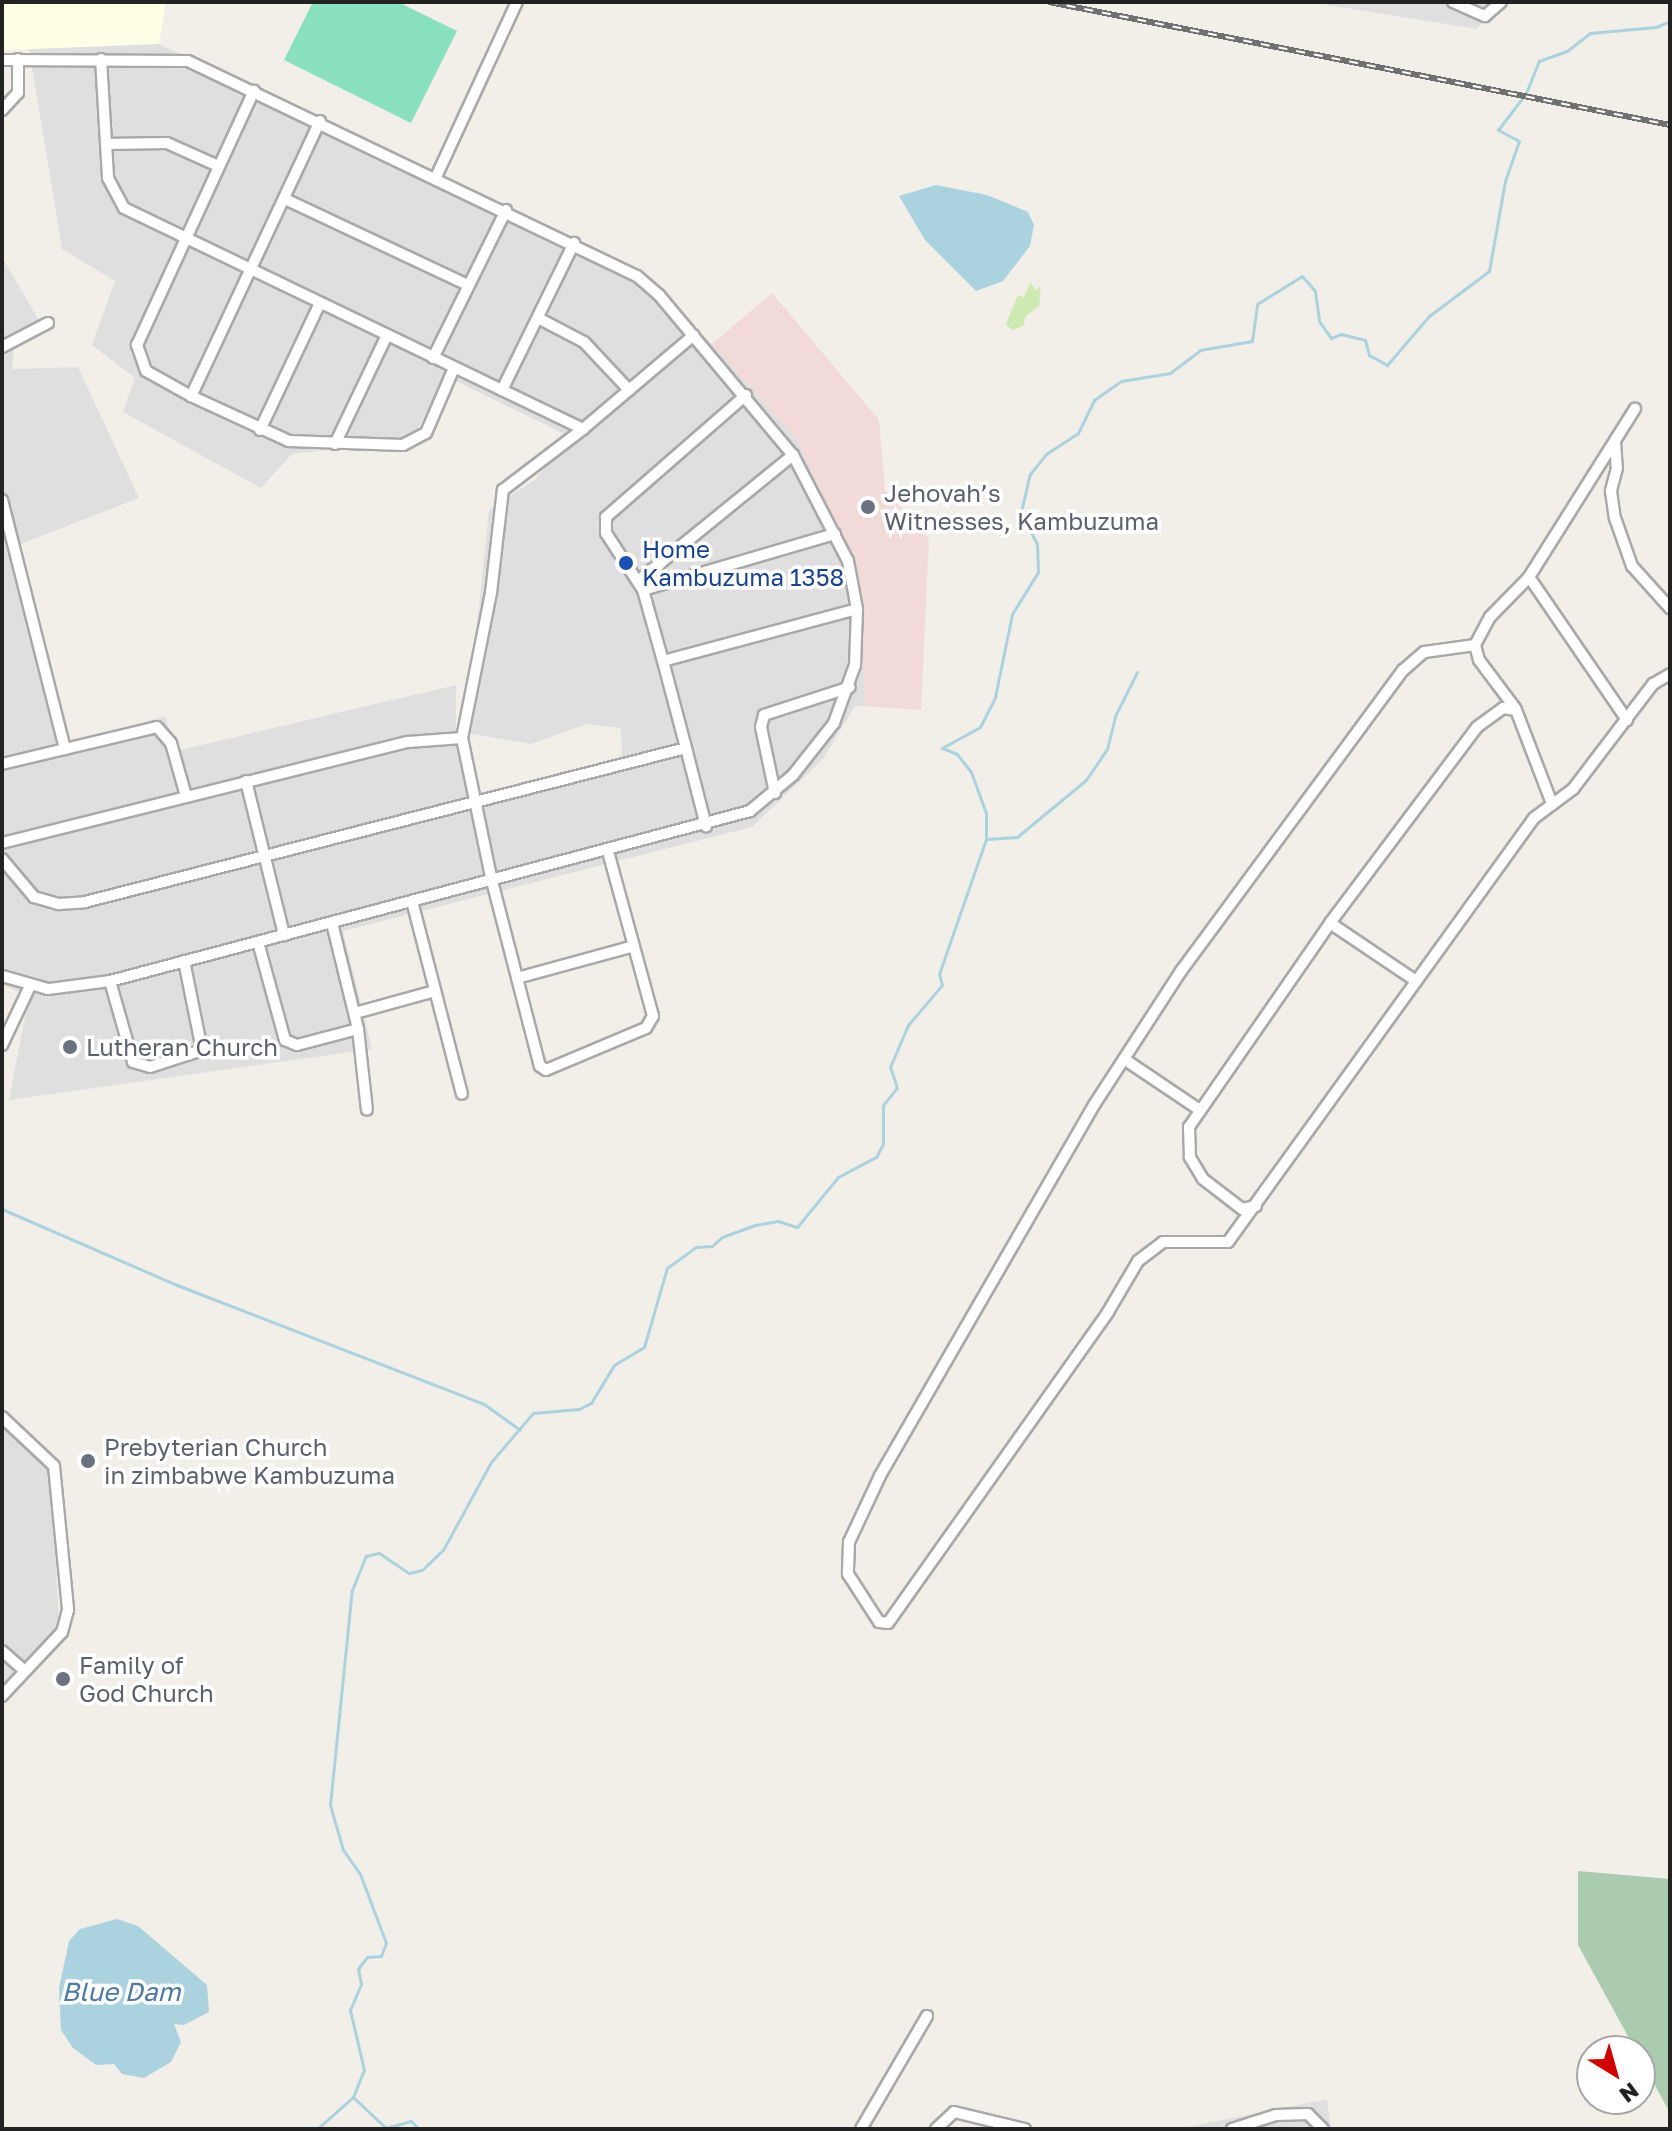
<!DOCTYPE html>
<meta charset="utf-8">
<style>
body{margin:0}
#map{position:relative;width:1672px;height:2131px;overflow:hidden;background:#f2efe9;font-family:"Golos Text",sans-serif}
div>[style]{position:absolute}
.residential>*{inset:0;background:#e0dfdf}
.commercial>*{inset:0;background:#f2dad9}
.education>*{inset:0;background:#ffffe5}
.grass>*{inset:0;background:#cdebb0}
.cemetery>*{inset:0;background:#aacbaf}
.pitch>*{inset:0;background:#88e0be}
.water>*{inset:0;background:#aad3df}
.stream>*{height:3px;margin:-1.5px;padding:0 1.5px;transform-origin:1.5px;border-radius:1.5px;background:#aad3df}
.roads{filter:drop-shadow(2px 0 #a9a9a9) drop-shadow(-2px 0 #a9a9a9) drop-shadow(0 2px #a9a9a9) drop-shadow(0 -2px #a9a9a9)}
.minor>*{height:10px;margin:-5px;padding:0 5px;transform-origin:5px;border-radius:5px;background:#fff}
.rail>*{height:6px;margin-top:-3px;transform-origin:0;background:repeating-linear-gradient(90deg,#fff 0 9px,#707070 0 18px);box-sizing:border-box;border-block:2px solid #707070}
.dots>*{width:22px;height:22px;translate:-50% -50%;box-sizing:border-box;border:4px solid #fff;border-radius:50%}
span{translate:-50% -50%;white-space:nowrap;text-align:center;line-height:1.15;-webkit-text-stroke:7px #fff;paint-order:stroke}
.worship-label{font-size:24px;color:#5b616d}
.left{translate:0 -50%;text-align:left}
.transit-label{font-size:24px;color:#164399}
.water-label{font-size:26px;color:#4a7aab;font-style:italic}
.frame{position:absolute;inset:0;border:4px solid #222;pointer-events:none}
.north{position:absolute;left:1576px;top:2035px;width:80px;height:80px;box-sizing:border-box;background:#fff;border:2px solid #a7a7a7;border-radius:50%;rotate:143deg;font-size:22px;font-weight:700;line-height:32px;text-align:center;color:#222}
.north::after{content:'';display:block;margin:auto;width:28px;height:36px;background:#d40000;clip-path:polygon(50% 0,100% 100%,50% 72%,0 100%)}
</style>
<div id="map">
<div class="residential">
<i style="clip-path:polygon(1309px 2px,1497px 2px,1477px 29px)"></i>
<i style="clip-path:polygon(159px 44px,631px 268px,712px 344px,796px 438px,862px 578px,865px 706px,855px 706px,823px 759px,752px 827px,343px 931px,372px 1049px,9px 1100px,29px 996px,2px 985px,2px 257px,42px 326px,14px 347px,12px 369px,78px 367px,139px 498px,13px 547px,68px 745px,165px 716px,176px 751px,456px 685px,456px 742px,473px 804px,622px 764px,621px 728px,587px 724px,531px 744px,466px 733px,489px 510px,536px 479px,567px 435px,445px 376px,412px 440px,292px 454px,261px 488px,123px 412px,135px 378px,92px 345px,115px 281px,62px 249px,29px 49px)"></i>
<i style="clip-path:polygon(2px 1423px,50px 1458px,60px 1638px,2px 1700px)"></i>
<i style="clip-path:polygon(1327px 2099px,1331px 2129px,1178px 2129px)"></i>
</div>
<div class="commercial">
<i style="clip-path:polygon(772px 293px,879px 420px,885px 490px,929px 539px,921px 710px,865px 706px,860px 575px,796px 438px,712px 344px)"></i>
</div>
<div class="education">
<i style="clip-path:polygon(2px 2px,166px 2px,159px 44px,2px 50px)"></i>
</div>
<div class="grass">
<i style="clip-path:polygon(1030px 283px,1036px 290px,1041px 286px,1039px 306px,1026px 316px,1023px 326px,1012px 330px,1006px 324px,1018px 295px,1024px 297px)"></i>
</div>
<div class="cemetery">
<i style="clip-path:polygon(1578px 1871px,1670px 1879px,1670px 2113px,1578px 1945px)"></i>
</div>
<div class="pitch">
<i style="clip-path:polygon(313px 2px,398px 2px,457px 31px,411px 123px,284px 60px)"></i>
</div>
<div class="water">
<i style="clip-path:polygon(936px 185px,987px 195px,1028px 212px,1034px 225px,1030px 246px,1003px 281px,976px 291px,925px 240px,899px 196px)"></i>
<i style="clip-path:polygon(117px 1919px,138px 1926px,207px 1985px,209px 2012px,184px 2025px,174px 2024px,181px 2042px,171px 2062px,144px 2078px,122px 2074px,114px 2064px,96px 2065px,73px 2048px,61px 2030px,59px 1988px,69px 1941px,80px 1929px)"></i>
</div>
<div class="stream">
<i style="left:987px;top:839px;width:30px;rotate:-4deg"></i>
<i style="left:1017px;top:837px;width:89px;rotate:-39.6deg"></i>
<i style="left:1086px;top:780px;width:37px;rotate:-56deg"></i>
<i style="left:1107px;top:749px;width:34px;rotate:-76deg"></i>
<i style="left:1115px;top:716px;width:49px;rotate:-63.4deg"></i>
<i style="left:2px;top:1209px;width:191px;rotate:23.5deg"></i>
<i style="left:177px;top:1285px;width:329px;rotate:21.2deg"></i>
<i style="left:484px;top:1404px;width:44px;rotate:35.8deg"></i>
<i style="left:354px;top:2098px;width:44px;rotate:43.2deg"></i>
<i style="left:386px;top:2128px;width:26px;rotate:-16deg"></i>
<i style="left:411px;top:2121px;width:11px;rotate:45deg"></i>
<i style="left:317px;top:2129px;width:48px;rotate:-41.6deg"></i>
<i style="left:353px;top:2097px;width:29px;rotate:-68deg"></i>
<i style="left:364px;top:2070px;width:62px;rotate:-103.1deg"></i>
<i style="left:350px;top:2010px;width:28px;rotate:-67deg"></i>
<i style="left:361px;top:1984px;width:15px;rotate:-101deg"></i>
<i style="left:358px;top:1969px;width:15px;rotate:-53deg"></i>
<i style="left:367px;top:1957px;width:14px;rotate:-4deg"></i>
<i style="left:381px;top:1956px;width:14px;rotate:-69deg"></i>
<i style="left:386px;top:1943px;width:74px;rotate:-110.6deg"></i>
<i style="left:360px;top:1874px;width:29px;rotate:-125deg"></i>
<i style="left:343px;top:1850px;width:47px;rotate:-106.1deg"></i>
<i style="left:330px;top:1805px;width:216px;rotate:-84.2deg"></i>
<i style="left:352px;top:1590px;width:37px;rotate:-68deg"></i>
<i style="left:366px;top:1556px;width:13px;rotate:-13deg"></i>
<i style="left:379px;top:1553px;width:36px;rotate:34deg"></i>
<i style="left:409px;top:1573px;width:13px;rotate:-13deg"></i>
<i style="left:422px;top:1570px;width:29px;rotate:-44deg"></i>
<i style="left:443px;top:1550px;width:100px;rotate:-61.4deg"></i>
<i style="left:491px;top:1462px;width:65px;rotate:-49.4deg"></i>
<i style="left:533px;top:1413px;width:46px;rotate:-5deg"></i>
<i style="left:579px;top:1409px;width:13px;rotate:-27deg"></i>
<i style="left:591px;top:1403px;width:44px;rotate:-58.8deg"></i>
<i style="left:614px;top:1365px;width:35px;rotate:-31deg"></i>
<i style="left:644px;top:1347px;width:82px;rotate:-73.8deg"></i>
<i style="left:667px;top:1268px;width:36px;rotate:-36deg"></i>
<i style="left:696px;top:1247px;width:16px;rotate:-4deg"></i>
<i style="left:712px;top:1246px;width:13px;rotate:-42deg"></i>
<i style="left:722px;top:1237px;width:35px;rotate:-20deg"></i>
<i style="left:755px;top:1225px;width:23px;rotate:-10deg"></i>
<i style="left:778px;top:1221px;width:20px;rotate:18deg"></i>
<i style="left:797px;top:1227px;width:65px;rotate:-50.6deg"></i>
<i style="left:838px;top:1177px;width:43px;rotate:-27.8deg"></i>
<i style="left:876px;top:1157px;width:15px;rotate:-62deg"></i>
<i style="left:883px;top:1144px;width:39px;rotate:-90deg"></i>
<i style="left:883px;top:1105px;width:22px;rotate:-51deg"></i>
<i style="left:897px;top:1088px;width:22px;rotate:-108deg"></i>
<i style="left:890px;top:1067px;width:46px;rotate:-66.8deg"></i>
<i style="left:908px;top:1025px;width:52px;rotate:-49.6deg"></i>
<i style="left:942px;top:985px;width:11px;rotate:-105deg"></i>
<i style="left:939px;top:974px;width:143px;rotate:-70.8deg"></i>
<i style="left:986px;top:839px;width:26px;rotate:-90deg"></i>
<i style="left:986px;top:813px;width:44px;rotate:-110.1deg"></i>
<i style="left:971px;top:772px;width:23px;rotate:-128deg"></i>
<i style="left:957px;top:754px;width:16px;rotate:-158deg"></i>
<i style="left:942px;top:748px;width:43px;rotate:-28.9deg"></i>
<i style="left:980px;top:727px;width:34px;rotate:-63deg"></i>
<i style="left:995px;top:697px;width:85px;rotate:-78.4deg"></i>
<i style="left:1012px;top:614px;width:49px;rotate:-58.2deg"></i>
<i style="left:1038px;top:572px;width:28px;rotate:-92deg"></i>
<i style="left:1037px;top:544px;width:36px;rotate:-117deg"></i>
<i style="left:1021px;top:512px;width:39px;rotate:-77deg"></i>
<i style="left:1030px;top:474px;width:26px;rotate:-51deg"></i>
<i style="left:1046px;top:454px;width:38px;rotate:-33deg"></i>
<i style="left:1078px;top:433px;width:37px;rotate:-64deg"></i>
<i style="left:1094px;top:400px;width:33px;rotate:-35deg"></i>
<i style="left:1121px;top:381px;width:50px;rotate:-9.3deg"></i>
<i style="left:1170px;top:373px;width:38px;rotate:-37deg"></i>
<i style="left:1200px;top:350px;width:53px;rotate:-9.8deg"></i>
<i style="left:1252px;top:341px;width:37px;rotate:-82deg"></i>
<i style="left:1257px;top:304px;width:53px;rotate:-31.9deg"></i>
<i style="left:1302px;top:276px;width:20px;rotate:49deg"></i>
<i style="left:1315px;top:291px;width:30px;rotate:82deg"></i>
<i style="left:1319px;top:321px;width:21px;rotate:55deg"></i>
<i style="left:1331px;top:338px;width:11px;rotate:-22deg"></i>
<i style="left:1341px;top:334px;width:25px;rotate:14deg"></i>
<i style="left:1365px;top:340px;width:16px;rotate:75deg"></i>
<i style="left:1369px;top:355px;width:21px;rotate:29deg"></i>
<i style="left:1387px;top:365px;width:65px;rotate:-49.4deg"></i>
<i style="left:1429px;top:316px;width:75px;rotate:-36.9deg"></i>
<i style="left:1489px;top:271px;width:91px;rotate:-79.9deg"></i>
<i style="left:1505px;top:181px;width:42px;rotate:-70.7deg"></i>
<i style="left:1519px;top:141px;width:24px;rotate:-152deg"></i>
<i style="left:1498px;top:130px;width:46px;rotate:-52.9deg"></i>
<i style="left:1526px;top:93px;width:35px;rotate:-68deg"></i>
<i style="left:1539px;top:61px;width:30px;rotate:-20deg"></i>
<i style="left:1567px;top:51px;width:29px;rotate:-38deg"></i>
<i style="left:1590px;top:33px;width:66px;rotate:-5.2deg"></i>
<i style="left:1656px;top:27px;width:15px;rotate:-23deg"></i>
</div>
<div class="roads">
<div class="minor">
<i style="left:1453px;top:2px;width:35px;rotate:24deg"></i>
<i style="left:1485px;top:16px;width:21px;rotate:-41deg"></i>
<i style="left:101px;top:59px;width:119px;rotate:86.6deg"></i>
<i style="left:108px;top:178px;width:34px;rotate:62deg"></i>
<i style="left:124px;top:208px;width:420px;rotate:25.7deg"></i>
<i style="left:502px;top:390px;width:164px;rotate:-63.9deg"></i>
<i style="left:2px;top:60px;width:186px;rotate:0.3deg"></i>
<i style="left:188px;top:61px;width:498px;rotate:25.6deg"></i>
<i style="left:637px;top:276px;width:29px;rotate:41deg"></i>
<i style="left:659px;top:295px;width:209px;rotate:50.1deg"></i>
<i style="left:793px;top:455px;width:119px;rotate:62.6deg"></i>
<i style="left:848px;top:561px;width:49px;rotate:79.4deg"></i>
<i style="left:857px;top:609px;width:56px;rotate:92deg"></i>
<i style="left:855px;top:665px;width:62px;rotate:109.9deg"></i>
<i style="left:834px;top:723px;width:66px;rotate:128.3deg"></i>
<i style="left:793px;top:775px;width:56px;rotate:140.1deg"></i>
<i style="left:750px;top:811px;width:662px;rotate:165.12deg"></i>
<i style="left:110px;top:981px;width:63px;rotate:172.6deg"></i>
<i style="left:48px;top:989px;width:48px;rotate:-164.2deg"></i>
<i style="left:2px;top:110px;width:23px;rotate:-47deg"></i>
<i style="left:18px;top:93px;width:34px;rotate:-90deg"></i>
<i style="left:320px;top:121px;width:304px;rotate:115.1deg"></i>
<i style="left:191px;top:396px;width:108px;rotate:24.7deg"></i>
<i style="left:289px;top:441px;width:114px;rotate:2deg"></i>
<i style="left:403px;top:445px;width:26px;rotate:-28deg"></i>
<i style="left:426px;top:433px;width:71px;rotate:-66.7deg"></i>
<i style="left:106px;top:144px;width:61px;rotate:-0.9deg"></i>
<i style="left:167px;top:143px;width:54px;rotate:24.2deg"></i>
<i style="left:436px;top:177px;width:193px;rotate:-65.2deg"></i>
<i style="left:285px;top:199px;width:202px;rotate:25.2deg"></i>
<i style="left:538px;top:318px;width:52px;rotate:27.6deg"></i>
<i style="left:584px;top:342px;width:66px;rotate:46.8deg"></i>
<i style="left:2px;top:347px;width:52px;rotate:-27.6deg"></i>
<i style="left:433px;top:358px;width:165px;rotate:-63.7deg"></i>
<i style="left:502px;top:390px;width:90px;rotate:25.7deg"></i>
<i style="left:583px;top:429px;width:145px;rotate:-40.3deg"></i>
<i style="left:746px;top:395px;width:186px;rotate:138.9deg"></i>
<i style="left:606px;top:517px;width:16px;rotate:90deg"></i>
<i style="left:606px;top:533px;width:68px;rotate:57deg"></i>
<i style="left:643px;top:590px;width:74px;rotate:74.3deg"></i>
<i style="left:663px;top:661px;width:201px;rotate:-15deg"></i>
<i style="left:191px;top:396px;width:51px;rotate:-150.9deg"></i>
<i style="left:146px;top:371px;width:28px;rotate:-109deg"></i>
<i style="left:137px;top:345px;width:280px;rotate:-65.3deg"></i>
<i style="left:260px;top:430px;width:140px;rotate:-64.7deg"></i>
<i style="left:1615px;top:442px;width:26px;rotate:86deg"></i>
<i style="left:1617px;top:468px;width:24px;rotate:105deg"></i>
<i style="left:1611px;top:491px;width:27px;rotate:82deg"></i>
<i style="left:1615px;top:518px;width:51px;rotate:70.5deg"></i>
<i style="left:1632px;top:566px;width:57px;rotate:47.9deg"></i>
<i style="left:335px;top:444px;width:121px;rotate:-64.5deg"></i>
<i style="left:2px;top:500px;width:257px;rotate:75.8deg"></i>
<i style="left:638px;top:581px;width:200px;rotate:-39.1deg"></i>
<i style="left:643px;top:590px;width:200px;rotate:-16.3deg"></i>
<i style="left:1475px;top:645px;width:51px;rotate:172.2deg"></i>
<i style="left:1424px;top:652px;width:28px;rotate:139deg"></i>
<i style="left:1403px;top:670px;width:374px;rotate:126.4deg"></i>
<i style="left:1181px;top:971px;width:160px;rotate:123deg"></i>
<i style="left:1094px;top:1105px;width:428px;rotate:120deg"></i>
<i style="left:880px;top:1476px;width:73px;rotate:115.2deg"></i>
<i style="left:849px;top:1542px;width:32px;rotate:92deg"></i>
<i style="left:848px;top:1574px;width:57px;rotate:57.1deg"></i>
<i style="left:879px;top:1622px;width:9px;rotate:6deg"></i>
<i style="left:888px;top:1623px;width:381px;rotate:-54.7deg"></i>
<i style="left:1108px;top:1312px;width:59px;rotate:-59.5deg"></i>
<i style="left:1138px;top:1261px;width:31px;rotate:-37deg"></i>
<i style="left:1163px;top:1242px;width:65px"></i>
<i style="left:1228px;top:1242px;width:523px;rotate:-54.18deg"></i>
<i style="left:1534px;top:818px;width:49px;rotate:-36.6deg"></i>
<i style="left:1573px;top:789px;width:132px;rotate:-52.7deg"></i>
<i style="left:1653px;top:684px;width:20px;rotate:-30deg"></i>
<i style="left:1515px;top:708px;width:60px;rotate:-126.9deg"></i>
<i style="left:1479px;top:660px;width:16px;rotate:-105deg"></i>
<i style="left:1475px;top:645px;width:32px;rotate:-62deg"></i>
<i style="left:1490px;top:617px;width:56px;rotate:-45.7deg"></i>
<i style="left:1627px;top:720px;width:173px;rotate:-124.4deg"></i>
<i style="left:1529px;top:577px;width:199px;rotate:-57.8deg"></i>
<i style="left:462px;top:738px;width:148px;rotate:-78.7deg"></i>
<i style="left:491px;top:593px;width:104px;rotate:-83.4deg"></i>
<i style="left:503px;top:490px;width:101px;rotate:-37.3deg"></i>
<i style="left:686px;top:748px;width:81px;rotate:75.6deg"></i>
<i style="left:2px;top:764px;width:159px;rotate:-13.4deg"></i>
<i style="left:157px;top:727px;width:21px;rotate:49deg"></i>
<i style="left:171px;top:743px;width:55px;rotate:74.2deg"></i>
<i style="left:246px;top:781px;width:159px;rotate:76.1deg"></i>
<i style="left:775px;top:793px;width:67px;rotate:-102deg"></i>
<i style="left:761px;top:727px;width:12px;rotate:-76deg"></i>
<i style="left:764px;top:715px;width:90px;rotate:-18deg"></i>
<i style="left:2px;top:843px;width:418px;rotate:-14deg"></i>
<i style="left:408px;top:742px;width:54px;rotate:-4.2deg"></i>
<i style="left:462px;top:738px;width:146px;rotate:78.2deg"></i>
<i style="left:492px;top:881px;width:191px;rotate:75.5deg"></i>
<i style="left:540px;top:1066px;width:7px;rotate:34deg"></i>
<i style="left:546px;top:1070px;width:108px;rotate:-22.8deg"></i>
<i style="left:646px;top:1028px;width:14px;rotate:-60deg"></i>
<i style="left:653px;top:1016px;width:170px;rotate:-105.3deg"></i>
<i style="left:2px;top:859px;width:50px;rotate:49.9deg"></i>
<i style="left:34px;top:897px;width:26px;rotate:16deg"></i>
<i style="left:59px;top:904px;width:26px;rotate:-4deg"></i>
<i style="left:85px;top:902px;width:620px;rotate:-14.37deg"></i>
<i style="left:686px;top:748px;width:90px;rotate:-104.8deg"></i>
<i style="left:412px;top:901px;width:199px;rotate:75.5deg"></i>
<i style="left:332px;top:923px;width:109px;rotate:76.2deg"></i>
<i style="left:358px;top:1029px;width:81px;rotate:83.7deg"></i>
<i style="left:1330px;top:923px;width:104px;rotate:34deg"></i>
<i style="left:258px;top:942px;width:102px;rotate:74.6deg"></i>
<i style="left:285px;top:1040px;width:13px;rotate:23deg"></i>
<i style="left:297px;top:1045px;width:63px;rotate:-14.7deg"></i>
<i style="left:517px;top:978px;width:121px;rotate:-15.3deg"></i>
<i style="left:110px;top:981px;width:84px;rotate:74.1deg"></i>
<i style="left:133px;top:1062px;width:18px;rotate:16deg"></i>
<i style="left:150px;top:1067px;width:55px;rotate:-18.1deg"></i>
<i style="left:202px;top:1050px;width:91px;rotate:-101.4deg"></i>
<i style="left:355px;top:1013px;width:83px;rotate:-15.4deg"></i>
<i style="left:2px;top:1045px;width:65px;rotate:-64.6deg"></i>
<i style="left:1124px;top:1059px;width:92px;rotate:33.9deg"></i>
<i style="left:1256px;top:1206px;width:14px;rotate:168deg"></i>
<i style="left:1242px;top:1209px;width:49px;rotate:-142.4deg"></i>
<i style="left:1203px;top:1179px;width:26px;rotate:-121deg"></i>
<i style="left:1190px;top:1157px;width:30px;rotate:-92deg"></i>
<i style="left:1189px;top:1127px;width:248px;rotate:-55.3deg"></i>
<i style="left:1330px;top:923px;width:245px;rotate:-53.1deg"></i>
<i style="left:1477px;top:727px;width:32px;rotate:-36deg"></i>
<i style="left:1503px;top:708px;width:13px;rotate:9deg"></i>
<i style="left:1516px;top:710px;width:101px;rotate:69deg"></i>
<i style="left:2px;top:1417px;width:71px;rotate:43.3deg"></i>
<i style="left:54px;top:1466px;width:145px;rotate:84.4deg"></i>
<i style="left:68px;top:1610px;width:23px;rotate:105deg"></i>
<i style="left:62px;top:1632px;width:88px;rotate:133.2deg"></i>
<i style="left:2px;top:1651px;width:30px;rotate:41deg"></i>
<i style="left:861px;top:2129px;width:131px;rotate:-59.7deg"></i>
<i style="left:936px;top:2129px;width:25px;rotate:-43deg"></i>
<i style="left:954px;top:2112px;width:73px;rotate:13.5deg"></i>
<i style="left:1232px;top:2129px;width:46px;rotate:-17.7deg"></i>
<i style="left:1276px;top:2115px;width:32px;rotate:-2deg"></i>
<i style="left:1308px;top:2114px;width:21px;rotate:45deg"></i>
</div>
</div>
<div class="rail">
<i style="left:1049px;top:2px;width:633px;rotate:11.2deg"></i>
</div>
<div class="dots">
<i style="left:868px;top:507px;background:#6b7280"></i>
<i style="left:626px;top:563px;background:#1a4fb4"></i>
<i style="left:70px;top:1047px;background:#6b7280"></i>
<i style="left:88px;top:1461px;background:#6b7280"></i>
<i style="left:63px;top:1679px;background:#6b7280"></i>
</div>
<div class="worship-label">
<span class="left" style="left:884px;top:507px">Jehovah’s<br>Witnesses, Kambuzuma</span>
<span class="left" style="left:86px;top:1047px">Lutheran Church</span>
<span class="left" style="left:104px;top:1461px">Prebyterian Church<br>in zimbabwe Kambuzuma</span>
<span class="left" style="left:79px;top:1679px">Family of<br>God Church</span>
</div>
<div class="transit-label">
<span class="left" style="left:642px;top:563px">Home<br>Kambuzuma 1358</span>
</div>
<div class="water-label">
<span style="left:121px;top:1992px">Blue Dam</span>
</div>
<div class="frame"></div>
<div class="north">N</div>
</div>
